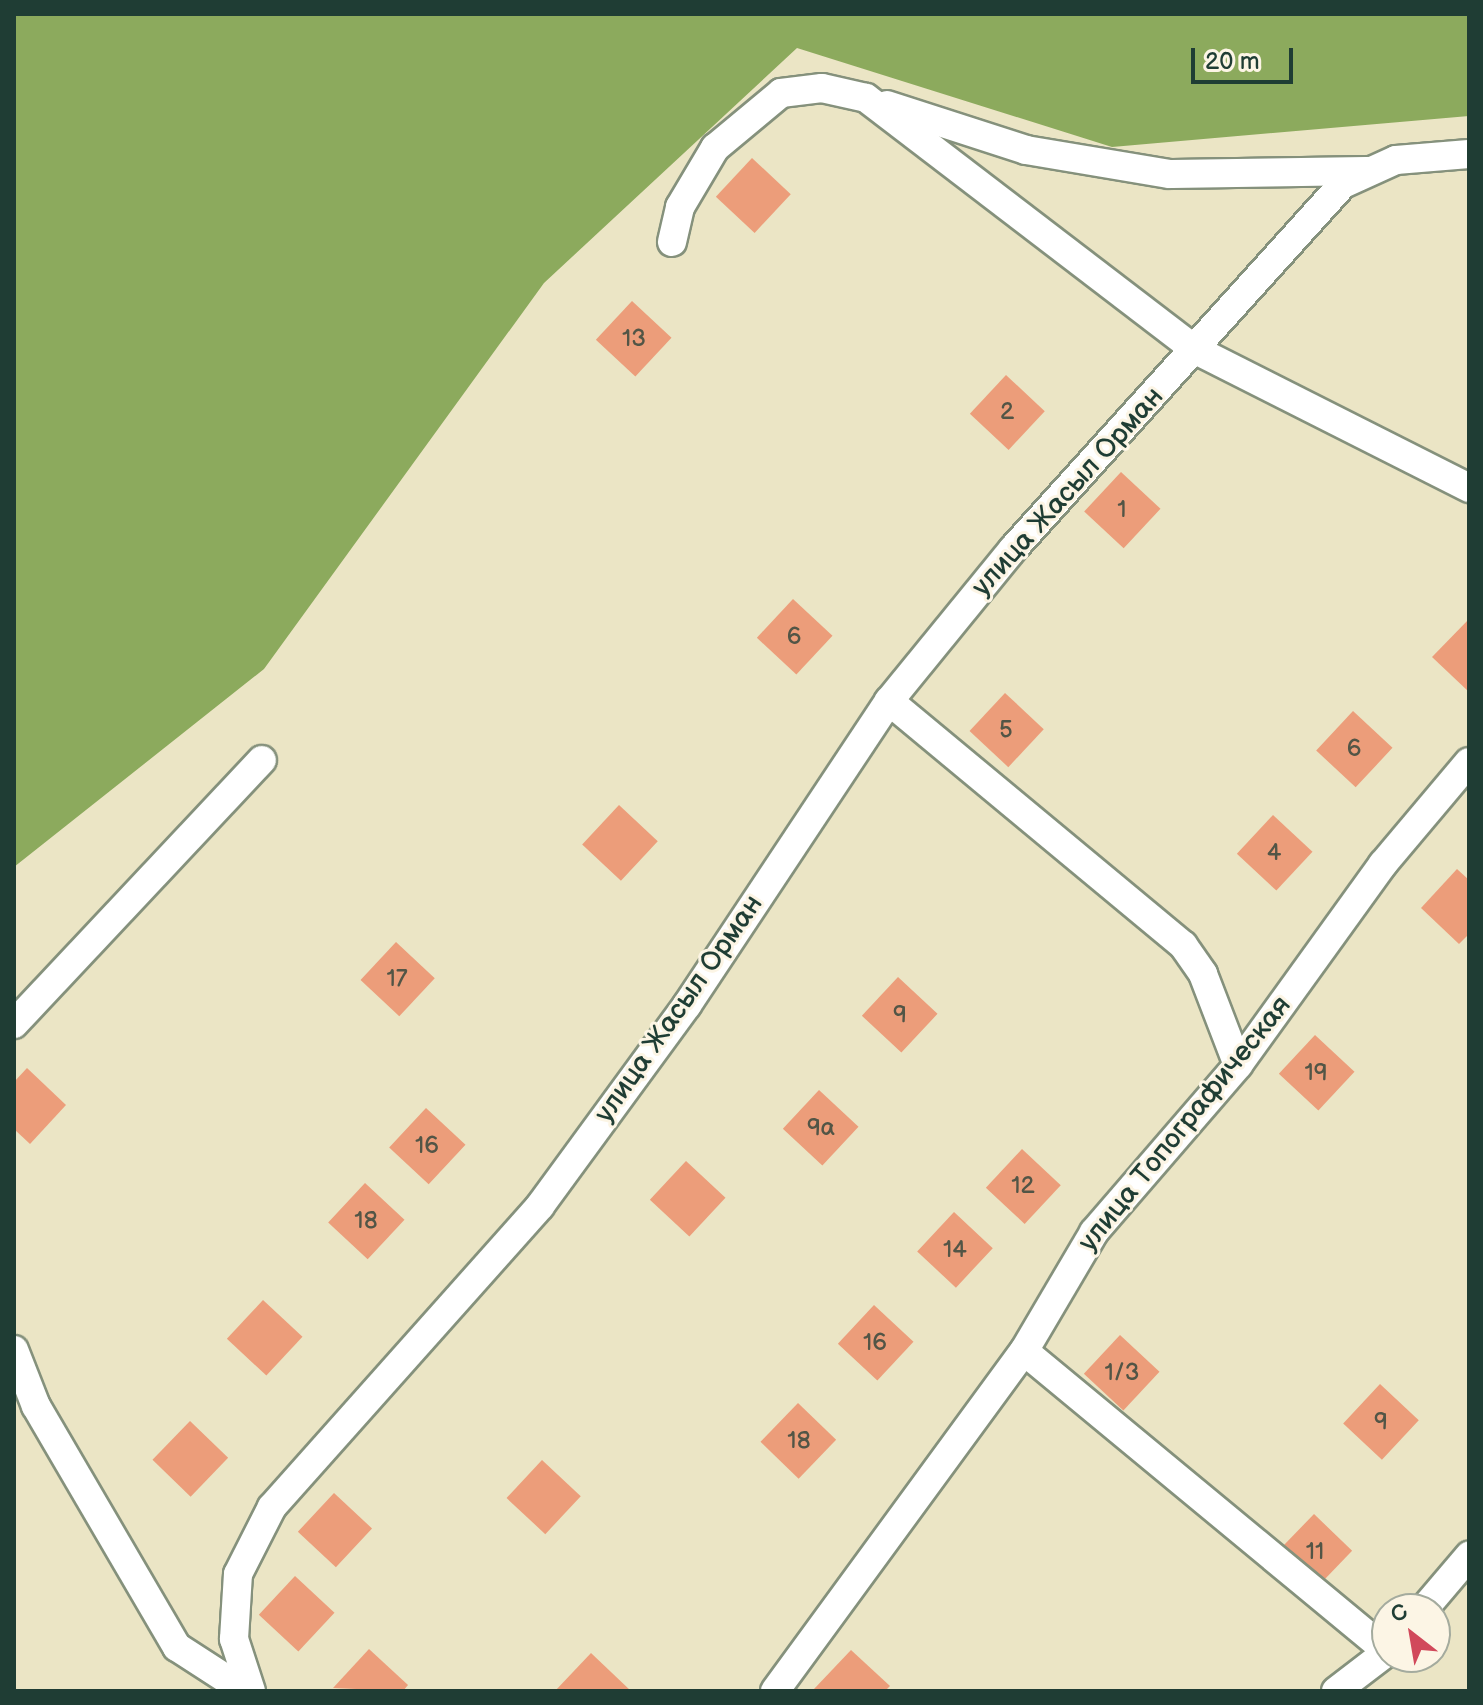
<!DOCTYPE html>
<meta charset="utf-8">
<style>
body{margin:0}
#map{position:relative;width:1483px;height:1705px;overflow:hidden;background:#ebe5c5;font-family:"Balsamiq Sans",sans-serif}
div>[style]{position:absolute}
.forest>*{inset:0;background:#8caa5d}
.building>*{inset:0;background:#ec9d7a;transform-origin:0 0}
.roads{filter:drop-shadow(2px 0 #85917c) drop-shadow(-2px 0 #85917c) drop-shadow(0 2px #85917c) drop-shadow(0 -2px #85917c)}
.street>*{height:28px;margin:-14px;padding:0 14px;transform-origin:14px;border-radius:14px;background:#fff}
span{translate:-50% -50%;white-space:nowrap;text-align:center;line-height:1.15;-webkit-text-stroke:6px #fcf5e5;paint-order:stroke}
.number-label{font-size:24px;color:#525546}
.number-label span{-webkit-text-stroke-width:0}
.street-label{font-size:28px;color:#1f3d34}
.frame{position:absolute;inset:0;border:16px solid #1f3d34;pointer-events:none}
.north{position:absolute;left:1371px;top:1593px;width:80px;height:80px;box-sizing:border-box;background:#fcf5e5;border:2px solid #a4ab9e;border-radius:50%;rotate:329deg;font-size:22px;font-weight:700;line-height:32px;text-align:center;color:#1f3d34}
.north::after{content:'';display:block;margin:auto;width:28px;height:36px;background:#d1495b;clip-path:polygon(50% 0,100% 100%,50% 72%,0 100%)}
.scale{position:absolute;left:1191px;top:48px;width:102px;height:36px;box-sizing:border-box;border:4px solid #1f3d34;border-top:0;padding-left:10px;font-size:24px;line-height:28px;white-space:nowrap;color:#1f3d34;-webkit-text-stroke:6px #fcf5e5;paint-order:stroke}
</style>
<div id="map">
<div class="forest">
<i style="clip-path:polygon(14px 14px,1469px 14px,1469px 116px,1112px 147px,797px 48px,544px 283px,264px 669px,14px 867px)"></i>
</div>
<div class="building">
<i style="left:752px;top:158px;width:53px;height:53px;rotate:43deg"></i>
<i style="left:632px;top:301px;width:54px;height:53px;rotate:43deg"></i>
<i style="left:1006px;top:375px;width:53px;height:53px;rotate:43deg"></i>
<i style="left:1121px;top:472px;width:54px;height:54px;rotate:43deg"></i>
<i style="left:793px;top:599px;width:54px;height:53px;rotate:43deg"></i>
<i style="clip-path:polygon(1469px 619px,1469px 692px,1432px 657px)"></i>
<i style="left:1005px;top:693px;width:53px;height:52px;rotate:43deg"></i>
<i style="left:1353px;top:711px;width:54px;height:54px;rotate:43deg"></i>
<i style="left:619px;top:805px;width:53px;height:54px;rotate:43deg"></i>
<i style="left:1273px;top:815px;width:54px;height:53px;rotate:43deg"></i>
<i style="clip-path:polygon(1457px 869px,1469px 880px,1469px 934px,1459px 944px,1421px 908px)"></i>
<i style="left:396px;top:942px;width:53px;height:52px;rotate:43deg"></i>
<i style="left:898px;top:977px;width:54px;height:53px;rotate:43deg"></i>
<i style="left:1315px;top:1035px;width:54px;height:53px;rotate:43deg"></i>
<i style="clip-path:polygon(27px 1068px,66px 1105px,30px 1144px,14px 1129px,14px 1082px)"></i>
<i style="left:819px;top:1090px;width:54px;height:53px;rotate:43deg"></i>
<i style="left:426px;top:1108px;width:54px;height:54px;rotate:43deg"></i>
<i style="left:1022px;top:1149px;width:53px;height:53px;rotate:43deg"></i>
<i style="left:686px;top:1161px;width:54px;height:53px;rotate:43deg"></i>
<i style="left:365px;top:1183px;width:54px;height:54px;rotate:43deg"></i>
<i style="left:954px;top:1212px;width:53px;height:54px;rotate:43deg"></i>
<i style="left:263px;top:1300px;width:54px;height:53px;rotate:43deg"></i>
<i style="left:874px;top:1305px;width:54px;height:53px;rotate:43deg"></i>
<i style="left:1120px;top:1335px;width:54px;height:53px;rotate:43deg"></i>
<i style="left:1380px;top:1384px;width:53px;height:54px;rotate:43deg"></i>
<i style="left:798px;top:1403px;width:53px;height:54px;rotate:44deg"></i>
<i style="left:190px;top:1421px;width:53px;height:54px;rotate:44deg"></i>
<i style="left:542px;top:1460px;width:53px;height:52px;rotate:43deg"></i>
<i style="left:334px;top:1493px;width:52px;height:53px;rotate:43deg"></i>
<i style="left:1314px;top:1514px;width:53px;height:54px;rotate:44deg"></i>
<i style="left:295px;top:1576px;width:54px;height:53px;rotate:43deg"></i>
<i style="clip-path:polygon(369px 1649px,408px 1685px,403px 1691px,333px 1688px)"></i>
<i style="clip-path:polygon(851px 1650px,890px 1686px,885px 1691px,814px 1689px)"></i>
<i style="clip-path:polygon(591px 1653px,631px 1691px,555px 1691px)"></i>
</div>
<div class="roads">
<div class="street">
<i style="left:887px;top:105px;width:146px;rotate:17.9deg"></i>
<i style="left:1026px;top:150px;width:146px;rotate:9.5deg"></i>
<i style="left:1170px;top:174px;width:198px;rotate:-0.9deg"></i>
<i style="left:672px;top:242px;width:36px;rotate:-77deg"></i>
<i style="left:680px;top:207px;width:69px;rotate:-59.3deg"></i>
<i style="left:715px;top:148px;width:86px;rotate:-39.8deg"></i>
<i style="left:781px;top:93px;width:41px;rotate:-7deg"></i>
<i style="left:822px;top:88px;width:45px;rotate:12.8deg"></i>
<i style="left:866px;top:98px;width:415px;rotate:37.4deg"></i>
<i style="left:1196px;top:350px;width:306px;rotate:26.8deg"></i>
<i style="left:889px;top:701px;width:382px;rotate:39.7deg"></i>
<i style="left:1183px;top:945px;width:35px;rotate:55deg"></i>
<i style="left:1203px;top:974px;width:97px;rotate:69deg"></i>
<i style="left:14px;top:1024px;width:362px;rotate:-46.8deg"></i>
<i style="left:14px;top:1350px;width:60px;rotate:68.6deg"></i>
<i style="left:36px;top:1406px;width:279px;rotate:59.7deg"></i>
<i style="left:177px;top:1647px;width:81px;rotate:32.9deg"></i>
<i style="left:1024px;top:1351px;width:471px;rotate:39.6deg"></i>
<i style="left:1424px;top:1609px;width:70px;rotate:-49.7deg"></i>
<i style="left:251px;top:1691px;width:55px;rotate:-108.1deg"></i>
<i style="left:234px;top:1639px;width:65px;rotate:-86.5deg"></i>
<i style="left:238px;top:1574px;width:75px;rotate:-63.1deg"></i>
<i style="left:272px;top:1507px;width:403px;rotate:-48.3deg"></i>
<i style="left:540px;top:1206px;width:249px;rotate:-53.8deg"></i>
<i style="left:687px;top:1005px;width:365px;rotate:-56.4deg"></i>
<i style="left:889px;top:701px;width:196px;rotate:-50.8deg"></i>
<i style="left:1013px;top:549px;width:492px;rotate:-47.9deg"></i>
<i style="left:1343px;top:184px;width:58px;rotate:-24.4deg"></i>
<i style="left:1396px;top:160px;width:73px;rotate:-4.7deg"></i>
<i style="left:775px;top:1691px;width:421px;rotate:-53.8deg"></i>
<i style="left:1024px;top:1351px;width:138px;rotate:-59.5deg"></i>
<i style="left:1094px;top:1232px;width:221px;rotate:-49.2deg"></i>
<i style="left:1238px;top:1065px;width:248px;rotate:-54.2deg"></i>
<i style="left:1383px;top:864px;width:133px;rotate:-49.9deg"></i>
<i style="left:1336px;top:1691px;width:64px;rotate:-37.4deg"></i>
</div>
</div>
<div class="number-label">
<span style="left:634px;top:339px">13</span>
<span style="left:1007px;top:412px">2</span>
<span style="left:1122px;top:510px">1</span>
<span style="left:794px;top:637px">6</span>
<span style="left:1006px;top:730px">5</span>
<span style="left:1354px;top:749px">6</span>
<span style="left:1274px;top:853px">4</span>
<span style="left:397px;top:979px">17</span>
<span style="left:900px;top:1015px">9</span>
<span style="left:1316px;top:1073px">19</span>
<span style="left:821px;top:1128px">9а</span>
<span style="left:427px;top:1146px">16</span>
<span style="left:1023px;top:1186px">12</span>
<span style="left:366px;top:1221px">18</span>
<span style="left:955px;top:1250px">14</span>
<span style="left:875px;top:1343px">16</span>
<span style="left:1122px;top:1373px">1/3</span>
<span style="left:1381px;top:1422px">9</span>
<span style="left:799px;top:1441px">18</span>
<span style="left:1315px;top:1552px">11</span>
</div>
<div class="street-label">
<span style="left:1068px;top:492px;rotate:-48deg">улица Жасыл Орман</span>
<span style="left:679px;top:1009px;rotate:-55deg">улица Жасыл Орман</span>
<span style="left:1185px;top:1124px;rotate:-51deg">улица Топографическая</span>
</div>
<div class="frame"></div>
<div class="north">С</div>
<div class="scale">20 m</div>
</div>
